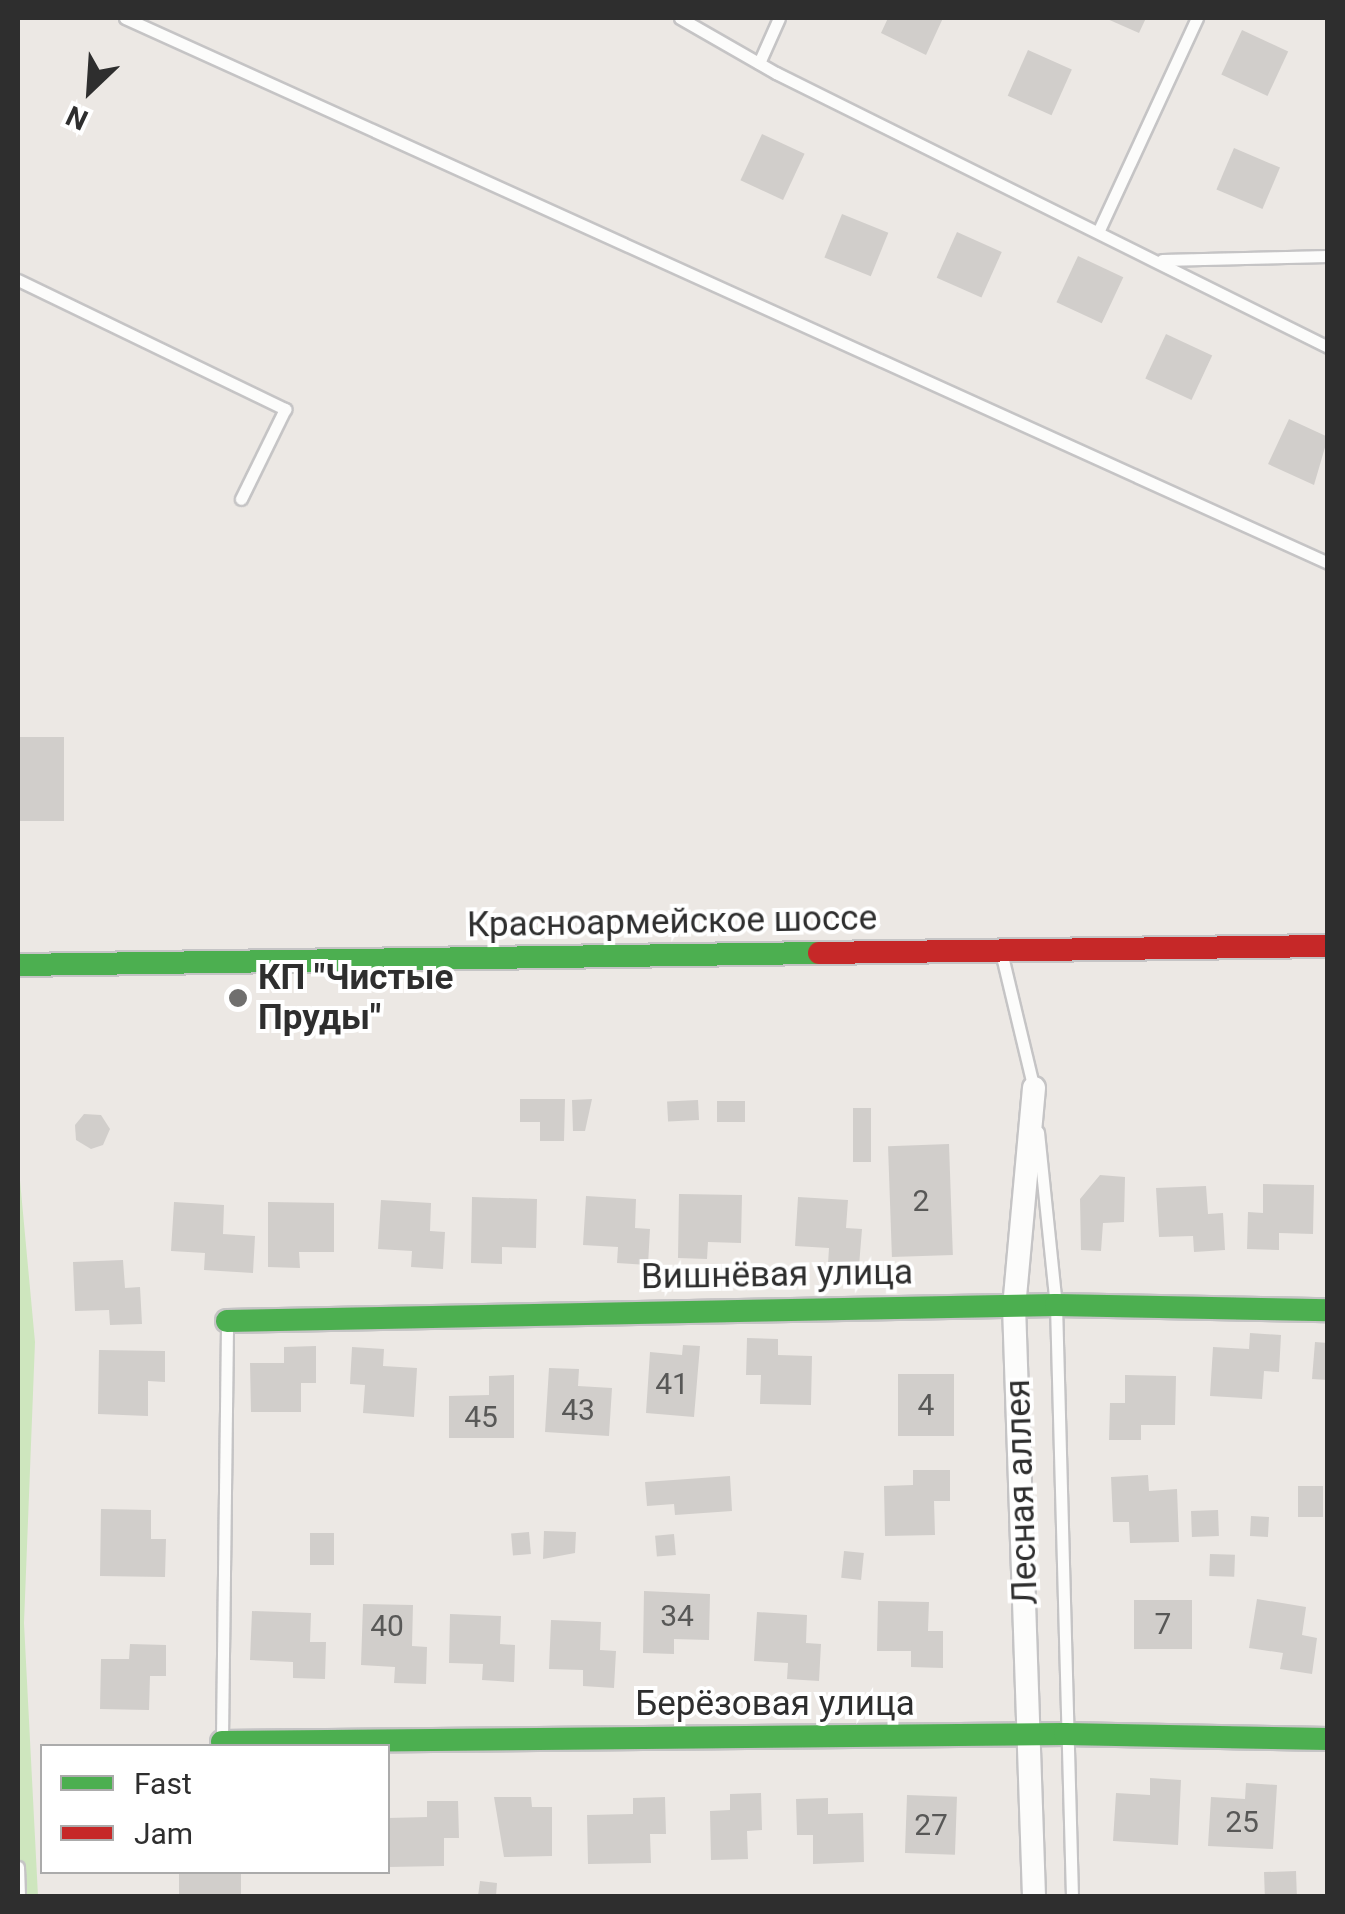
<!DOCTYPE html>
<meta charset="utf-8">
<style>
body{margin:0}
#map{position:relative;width:1345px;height:1914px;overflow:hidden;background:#ece8e4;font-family:Roboto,sans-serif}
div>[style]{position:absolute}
.green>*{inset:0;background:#cee6be}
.building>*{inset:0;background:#d1cecb;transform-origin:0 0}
.roads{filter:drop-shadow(2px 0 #c5c4c5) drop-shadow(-2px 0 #c5c4c5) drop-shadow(0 2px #c5c4c5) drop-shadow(0 -2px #c5c4c5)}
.lane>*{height:11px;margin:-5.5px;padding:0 5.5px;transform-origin:5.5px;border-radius:5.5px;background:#fcfcfb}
.street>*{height:22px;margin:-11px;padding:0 11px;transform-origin:11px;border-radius:11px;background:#fcfcfb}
.fast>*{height:22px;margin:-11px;padding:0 11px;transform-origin:11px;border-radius:11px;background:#4caf50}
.jam>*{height:22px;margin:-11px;padding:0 11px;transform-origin:11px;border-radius:11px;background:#c62828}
.dots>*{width:28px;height:28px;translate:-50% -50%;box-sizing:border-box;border:5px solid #fff;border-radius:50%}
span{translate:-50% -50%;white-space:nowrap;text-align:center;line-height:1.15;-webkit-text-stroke:8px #fff;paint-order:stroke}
.number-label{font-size:30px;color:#585857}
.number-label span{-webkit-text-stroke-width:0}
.street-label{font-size:35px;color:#2e2e2e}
.poi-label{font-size:35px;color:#2e2e2e;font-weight:700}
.left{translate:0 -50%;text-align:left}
.frame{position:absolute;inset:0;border:20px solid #2e2e2e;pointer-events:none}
.legend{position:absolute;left:40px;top:1744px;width:350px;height:130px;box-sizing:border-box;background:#fff;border:2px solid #ababab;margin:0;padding:12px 18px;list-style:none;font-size:30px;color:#2e2e2e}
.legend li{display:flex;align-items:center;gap:20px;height:50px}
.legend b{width:50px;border:2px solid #ababab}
.north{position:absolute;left:40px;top:40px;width:100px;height:100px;-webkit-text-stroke:8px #fff;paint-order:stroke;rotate:205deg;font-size:28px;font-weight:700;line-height:40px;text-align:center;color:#2e2e2e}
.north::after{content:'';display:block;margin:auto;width:35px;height:45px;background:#2e2e2e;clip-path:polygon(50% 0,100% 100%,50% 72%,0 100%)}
</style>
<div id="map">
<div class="green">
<i style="clip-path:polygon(18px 1159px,35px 1342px,24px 1623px,38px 1896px,18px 1896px)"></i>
</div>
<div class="building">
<i style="clip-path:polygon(888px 18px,943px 18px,926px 55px,881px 33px)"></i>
<i style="clip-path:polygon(1105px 18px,1146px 18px,1139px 33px)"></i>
<i style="left:1242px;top:30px;width:51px;height:49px;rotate:25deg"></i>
<i style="left:1028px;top:50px;width:48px;height:50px;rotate:24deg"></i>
<i style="left:762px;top:134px;width:47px;height:51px;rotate:25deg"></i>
<i style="left:1234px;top:148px;width:50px;height:45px;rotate:23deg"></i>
<i style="left:842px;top:214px;width:50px;height:47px;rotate:22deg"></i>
<i style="left:957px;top:232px;width:49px;height:50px;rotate:24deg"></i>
<i style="left:1078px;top:256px;width:50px;height:51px;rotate:25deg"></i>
<i style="left:1166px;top:334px;width:51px;height:49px;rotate:25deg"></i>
<i style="clip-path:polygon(1289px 419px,1328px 437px,1314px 485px,1268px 464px)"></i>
<i style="left:18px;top:737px;width:46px;height:84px"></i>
<i style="clip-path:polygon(520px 1099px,565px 1099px,564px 1141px,540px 1141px,540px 1122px,520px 1122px)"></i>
<i style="clip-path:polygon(592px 1099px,585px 1131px,573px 1131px,572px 1100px)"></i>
<i style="left:698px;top:1100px;width:20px;height:31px;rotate:87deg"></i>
<i style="left:717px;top:1101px;width:28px;height:21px"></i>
<i style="left:853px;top:1108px;width:18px;height:54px"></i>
<i style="clip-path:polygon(84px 1114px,101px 1115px,110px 1129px,103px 1145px,91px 1149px,76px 1140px,75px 1125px)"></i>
<i style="left:949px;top:1144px;width:111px;height:61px;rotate:88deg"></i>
<i style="clip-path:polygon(1100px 1175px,1125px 1177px,1124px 1222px,1103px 1223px,1101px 1251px,1081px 1250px,1080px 1199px)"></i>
<i style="clip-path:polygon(1263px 1184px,1314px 1185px,1313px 1234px,1279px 1233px,1279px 1250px,1247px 1249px,1248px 1212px,1263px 1213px)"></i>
<i style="clip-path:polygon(1206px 1186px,1208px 1214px,1223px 1213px,1225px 1250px,1194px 1252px,1193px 1236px,1159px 1237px,1156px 1188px)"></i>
<i style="clip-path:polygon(679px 1194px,742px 1195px,741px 1243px,708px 1242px,707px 1259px,678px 1258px)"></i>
<i style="clip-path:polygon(586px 1196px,636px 1199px,635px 1228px,650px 1229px,648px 1265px,617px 1263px,618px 1247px,583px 1245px)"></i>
<i style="clip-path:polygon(472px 1197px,537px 1199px,536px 1248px,502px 1247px,502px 1264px,471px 1263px)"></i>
<i style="clip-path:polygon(798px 1197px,848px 1200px,846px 1228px,862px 1229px,859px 1266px,828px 1264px,829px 1248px,795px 1246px)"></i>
<i style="clip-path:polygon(381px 1200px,431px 1203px,430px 1231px,445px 1232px,443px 1269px,411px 1267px,412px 1251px,378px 1249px)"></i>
<i style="clip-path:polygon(174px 1202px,224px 1205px,223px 1234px,255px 1236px,253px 1273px,204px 1270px,205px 1253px,171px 1251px)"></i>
<i style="clip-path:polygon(268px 1202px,334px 1203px,334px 1252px,299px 1252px,300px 1268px,268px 1267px)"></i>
<i style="clip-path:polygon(123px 1260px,125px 1288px,140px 1287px,142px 1324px,110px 1325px,109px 1310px,75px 1311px,73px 1262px)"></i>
<i style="clip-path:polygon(1250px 1333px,1281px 1335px,1279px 1372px,1264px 1371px,1262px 1399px,1210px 1396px,1213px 1347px,1249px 1349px)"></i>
<i style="clip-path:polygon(747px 1338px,778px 1339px,778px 1355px,812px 1356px,811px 1405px,760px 1404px,761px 1375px,746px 1375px)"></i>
<i style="clip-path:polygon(1315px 1342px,1328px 1343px,1328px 1380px,1312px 1379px)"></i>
<i style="clip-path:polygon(683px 1345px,700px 1346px,694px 1417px,646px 1413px,650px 1352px,682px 1355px)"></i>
<i style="clip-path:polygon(316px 1346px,316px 1383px,301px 1383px,301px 1412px,251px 1412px,250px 1363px,284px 1363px,284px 1347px)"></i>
<i style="clip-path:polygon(352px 1347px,384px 1349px,383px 1366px,417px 1368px,414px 1417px,363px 1413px,365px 1385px,350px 1384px)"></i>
<i style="clip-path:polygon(99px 1350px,165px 1351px,165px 1382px,148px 1381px,148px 1416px,98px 1414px)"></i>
<i style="clip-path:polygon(549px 1368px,579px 1369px,578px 1386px,612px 1388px,609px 1436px,545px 1432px)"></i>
<i style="left:898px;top:1374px;width:56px;height:62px"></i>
<i style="clip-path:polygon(514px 1375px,514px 1438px,449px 1438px,449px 1396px,489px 1395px,489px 1376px)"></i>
<i style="clip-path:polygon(1125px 1375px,1176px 1376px,1175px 1425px,1141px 1425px,1141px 1440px,1109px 1440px,1110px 1403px,1125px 1403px)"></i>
<i style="clip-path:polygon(913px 1470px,950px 1470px,950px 1501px,934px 1501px,935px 1535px,885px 1536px,884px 1486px,913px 1485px)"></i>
<i style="clip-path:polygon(1148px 1475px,1149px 1491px,1177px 1489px,1179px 1542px,1130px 1543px,1129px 1522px,1113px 1522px,1111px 1477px)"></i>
<i style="clip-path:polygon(730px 1476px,732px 1511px,675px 1515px,674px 1504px,647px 1506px,645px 1482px)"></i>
<i style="left:1298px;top:1486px;width:25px;height:31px"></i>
<i style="clip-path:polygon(101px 1509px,151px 1510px,151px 1539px,166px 1539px,165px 1577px,100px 1576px)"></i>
<i style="left:1218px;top:1510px;width:26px;height:27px;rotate:88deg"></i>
<i style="left:1251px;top:1516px;width:18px;height:20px;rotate:3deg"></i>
<i style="clip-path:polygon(544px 1531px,576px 1532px,575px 1553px,543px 1559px)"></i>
<i style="left:529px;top:1532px;width:22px;height:18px;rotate:85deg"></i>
<i style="left:310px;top:1533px;width:24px;height:32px"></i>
<i style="left:674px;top:1534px;width:21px;height:19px;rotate:85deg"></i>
<i style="left:844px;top:1551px;width:20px;height:27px;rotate:6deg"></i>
<i style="left:1210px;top:1554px;width:25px;height:22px;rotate:2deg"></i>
<i style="clip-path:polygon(644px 1591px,710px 1594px,709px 1640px,674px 1639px,674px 1654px,643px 1653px)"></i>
<i style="clip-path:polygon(1257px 1599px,1306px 1607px,1302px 1635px,1317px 1638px,1312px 1674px,1280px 1669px,1283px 1653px,1249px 1648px)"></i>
<i style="left:1134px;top:1600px;width:58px;height:49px"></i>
<i style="clip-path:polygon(878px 1601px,929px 1602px,928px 1631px,943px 1631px,943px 1668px,911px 1667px,911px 1651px,877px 1651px)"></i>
<i style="clip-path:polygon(363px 1604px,413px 1605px,412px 1646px,427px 1647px,426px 1684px,394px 1683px,395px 1667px,361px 1665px)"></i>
<i style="clip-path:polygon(252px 1611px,311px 1613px,310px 1642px,326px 1642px,325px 1679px,293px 1678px,293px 1662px,250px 1660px)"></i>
<i style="clip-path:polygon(757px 1612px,807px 1615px,806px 1643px,821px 1644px,819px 1681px,787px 1679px,788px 1663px,754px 1661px)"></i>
<i style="clip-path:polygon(450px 1614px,501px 1616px,500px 1644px,515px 1645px,514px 1682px,482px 1680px,483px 1664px,449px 1663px)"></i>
<i style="clip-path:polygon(551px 1620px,601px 1622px,600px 1650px,616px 1651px,614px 1688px,583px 1686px,583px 1670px,549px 1669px)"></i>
<i style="clip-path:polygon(130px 1644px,166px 1645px,166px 1676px,150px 1676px,149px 1710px,100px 1709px,101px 1659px,129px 1659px)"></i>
<i style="clip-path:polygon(1150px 1778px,1181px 1780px,1178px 1845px,1113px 1841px,1116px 1793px,1150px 1795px)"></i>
<i style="clip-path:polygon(1246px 1783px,1277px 1785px,1273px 1849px,1208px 1846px,1211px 1797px,1245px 1799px)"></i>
<i style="clip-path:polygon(761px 1793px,762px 1830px,747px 1831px,748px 1859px,711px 1860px,710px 1811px,730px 1810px,730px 1794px)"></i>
<i style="left:907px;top:1795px;width:50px;height:58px;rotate:2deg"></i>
<i style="clip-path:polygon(494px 1797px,531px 1797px,532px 1807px,552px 1807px,552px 1856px,504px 1857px)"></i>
<i style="clip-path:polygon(665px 1797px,666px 1834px,650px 1834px,651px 1863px,588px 1864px,587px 1815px,633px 1814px,633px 1798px)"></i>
<i style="clip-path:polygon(828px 1798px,828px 1814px,863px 1813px,864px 1862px,813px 1864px,813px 1835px,797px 1835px,796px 1799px)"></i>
<i style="clip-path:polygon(427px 1801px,458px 1801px,459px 1838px,444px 1838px,444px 1866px,388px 1867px,388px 1818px,427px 1817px)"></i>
<i style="left:1296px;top:1871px;width:25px;height:32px;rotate:88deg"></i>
<i style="left:179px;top:1872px;width:62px;height:24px"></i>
<i style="clip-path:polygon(480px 1881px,497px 1883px,496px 1896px,478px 1896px)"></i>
</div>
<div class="roads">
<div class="lane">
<i style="left:125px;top:18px;width:1321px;rotate:24.37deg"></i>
<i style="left:680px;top:18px;width:111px;rotate:29.8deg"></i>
<i style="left:776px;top:73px;width:616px;rotate:26.4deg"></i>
<i style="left:759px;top:63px;width:49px;rotate:-66deg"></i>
<i style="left:1099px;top:230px;width:234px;rotate:-65.2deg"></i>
<i style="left:1162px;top:260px;width:166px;rotate:-1.4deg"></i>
<i style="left:18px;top:280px;width:297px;rotate:25.8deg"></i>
<i style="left:285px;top:409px;width:100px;rotate:116.1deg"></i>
<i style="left:1002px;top:956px;width:137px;rotate:76.5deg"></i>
<i style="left:1038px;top:1132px;width:174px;rotate:84.1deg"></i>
<i style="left:1056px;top:1305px;width:591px;rotate:88.45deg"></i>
<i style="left:222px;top:1737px;width:412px;rotate:-89.3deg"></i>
<i style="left:18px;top:1867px;width:29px;rotate:88deg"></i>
</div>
<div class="street">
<i style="left:1034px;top:1088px;width:219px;rotate:95.2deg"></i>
<i style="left:1014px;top:1306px;width:590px;rotate:88.06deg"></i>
</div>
<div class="fast">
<i style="left:18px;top:965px;width:801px;rotate:-0.86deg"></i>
<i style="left:227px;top:1321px;width:829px;rotate:-1.11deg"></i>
<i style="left:1056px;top:1305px;width:272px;rotate:1.1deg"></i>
<i style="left:222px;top:1742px;width:843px;rotate:-0.54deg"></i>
<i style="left:1065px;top:1734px;width:263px;rotate:1.1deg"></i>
</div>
<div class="jam">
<i style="left:819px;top:953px;width:509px;rotate:-0.79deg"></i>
</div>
</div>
<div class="dots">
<i style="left:238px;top:998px;background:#706f6e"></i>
</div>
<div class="number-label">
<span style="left:921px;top:1201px">2</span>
<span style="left:672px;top:1384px">41</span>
<span style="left:926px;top:1405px">4</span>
<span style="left:578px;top:1410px">43</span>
<span style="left:481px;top:1417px">45</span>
<span style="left:677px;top:1616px">34</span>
<span style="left:1163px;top:1624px">7</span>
<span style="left:387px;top:1626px">40</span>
<span style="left:1242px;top:1822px">25</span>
<span style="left:931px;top:1825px">27</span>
</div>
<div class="street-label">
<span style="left:672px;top:922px;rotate:-1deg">Красноармейское шоссе</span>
<span style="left:777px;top:1275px;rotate:-1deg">Вишнёвая улица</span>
<span style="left:1022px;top:1492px;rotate:-92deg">Лесная аллея</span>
<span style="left:775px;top:1704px">Берёзовая улица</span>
</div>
<div class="poi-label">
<span class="left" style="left:258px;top:998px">КП "Чистые<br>Пруды"</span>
</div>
<div class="frame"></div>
<ul class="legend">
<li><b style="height:12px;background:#4caf50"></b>Fast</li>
<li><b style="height:12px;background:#c62828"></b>Jam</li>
</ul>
<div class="north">N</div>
</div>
